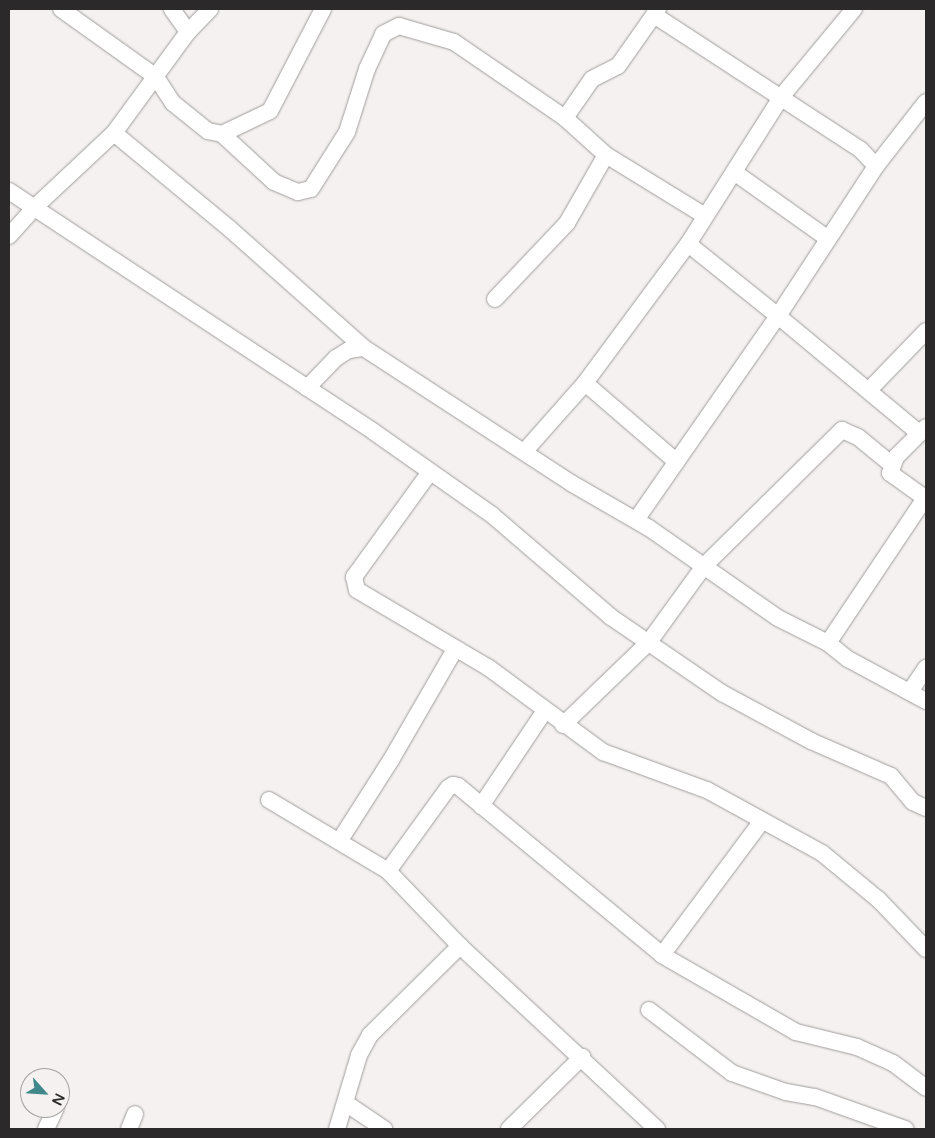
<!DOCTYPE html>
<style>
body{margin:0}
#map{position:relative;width:935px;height:1138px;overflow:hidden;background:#f5f1f1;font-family:"Varela Round",sans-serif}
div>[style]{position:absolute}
.roads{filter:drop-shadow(0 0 1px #a09c9c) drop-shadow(0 0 1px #a09c9c)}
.minor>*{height:16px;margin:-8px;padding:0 8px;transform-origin:8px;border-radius:8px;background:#fff}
span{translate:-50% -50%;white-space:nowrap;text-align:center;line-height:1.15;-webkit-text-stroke:4px #f5f1f1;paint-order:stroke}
.frame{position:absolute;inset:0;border:10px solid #2b2929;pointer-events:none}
.north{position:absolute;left:20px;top:1068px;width:50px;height:50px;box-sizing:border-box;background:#f5f1f1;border:1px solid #a4a1a1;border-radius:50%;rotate:116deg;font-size:14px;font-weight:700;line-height:20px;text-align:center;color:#2b2929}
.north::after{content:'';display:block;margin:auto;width:18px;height:22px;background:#40888a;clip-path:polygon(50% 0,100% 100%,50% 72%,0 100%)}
</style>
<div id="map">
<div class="roads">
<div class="minor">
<div style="left:61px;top:9px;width:117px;rotate:35.6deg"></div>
<div style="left:156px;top:77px;width:31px;rotate:57deg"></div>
<div style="left:173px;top:103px;width:45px;rotate:38.7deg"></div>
<div style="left:208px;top:131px;width:14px;rotate:12deg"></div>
<div style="left:222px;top:134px;width:53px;rotate:-25.6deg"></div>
<div style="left:270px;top:111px;width:115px;rotate:-62.5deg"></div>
<div style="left:654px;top:15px;width:247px;rotate:33.1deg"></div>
<div style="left:861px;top:150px;width:22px;rotate:47deg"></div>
<div style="left:188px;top:32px;width:32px;rotate:-46deg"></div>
<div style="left:565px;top:118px;width:47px;rotate:-55.3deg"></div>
<div style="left:592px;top:79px;width:29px;rotate:-27deg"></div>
<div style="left:618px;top:66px;width:70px;rotate:-54.9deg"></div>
<div style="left:114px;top:133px;width:125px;rotate:-53.8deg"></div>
<div style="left:188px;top:32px;width:28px;rotate:-125deg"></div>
<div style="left:222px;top:134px;width:71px;rotate:42.7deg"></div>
<div style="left:274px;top:182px;width:26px;rotate:23deg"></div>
<div style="left:298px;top:192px;width:13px;rotate:-13deg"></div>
<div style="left:311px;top:189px;width:67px;rotate:-57.7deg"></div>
<div style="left:347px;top:132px;width:66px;rotate:-72.4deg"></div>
<div style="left:367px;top:69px;width:38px;rotate:-65deg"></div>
<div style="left:383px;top:34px;width:18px;rotate:-27deg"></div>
<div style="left:399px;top:26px;width:57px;rotate:16.2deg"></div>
<div style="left:454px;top:42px;width:135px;rotate:34.4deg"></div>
<div style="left:565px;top:118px;width:55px;rotate:42.1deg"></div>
<div style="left:606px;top:155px;width:116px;rotate:31.6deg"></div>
<div style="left:734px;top:172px;width:114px;rotate:35.4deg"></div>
<div style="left:9px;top:191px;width:437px;rotate:33.4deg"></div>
<div style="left:374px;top:432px;width:144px;rotate:35.1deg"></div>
<div style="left:492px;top:515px;width:157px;rotate:40.6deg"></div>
<div style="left:611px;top:617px;width:135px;rotate:34.4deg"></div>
<div style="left:722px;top:693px;width:101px;rotate:28.3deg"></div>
<div style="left:811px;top:741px;width:87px;rotate:23.6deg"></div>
<div style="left:891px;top:776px;width:34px;rotate:50deg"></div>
<div style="left:913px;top:802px;width:14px;rotate:25deg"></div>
<div style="left:9px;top:236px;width:39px;rotate:-48deg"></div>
<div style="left:35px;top:207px;width:108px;rotate:-43.1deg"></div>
<div style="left:114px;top:133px;width:151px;rotate:39.6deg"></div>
<div style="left:230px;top:229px;width:179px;rotate:41.6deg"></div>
<div style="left:495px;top:299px;width:105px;rotate:-46.5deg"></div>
<div style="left:567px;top:223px;width:78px;rotate:-60.2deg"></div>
<div style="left:585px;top:383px;width:121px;rotate:40.7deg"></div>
<div style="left:307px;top:388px;width:42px;rotate:-46deg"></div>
<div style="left:336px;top:358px;width:15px;rotate:-32deg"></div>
<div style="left:349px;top:350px;width:15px;rotate:-8deg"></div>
<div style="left:364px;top:348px;width:247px;rotate:33.1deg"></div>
<div style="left:571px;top:483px;width:90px;rotate:30deg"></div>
<div style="left:649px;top:528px;width:157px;rotate:34.9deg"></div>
<div style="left:778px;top:618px;width:56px;rotate:26.6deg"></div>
<div style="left:828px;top:643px;width:26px;rotate:39deg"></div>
<div style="left:848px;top:659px;width:89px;rotate:28.3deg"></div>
<div style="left:870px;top:389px;width:81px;rotate:-46deg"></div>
<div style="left:919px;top:433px;width:183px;rotate:-140.3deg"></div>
<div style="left:778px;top:316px;width:179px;rotate:-56.8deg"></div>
<div style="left:876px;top:166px;width:81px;rotate:-52deg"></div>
<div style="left:524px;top:452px;width:92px;rotate:-48.5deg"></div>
<div style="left:585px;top:383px;width:173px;rotate:-53.5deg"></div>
<div style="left:688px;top:244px;width:175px;rotate:-57.6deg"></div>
<div style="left:782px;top:96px;width:113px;rotate:-50.4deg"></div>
<div style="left:430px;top:472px;width:130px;rotate:125.9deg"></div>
<div style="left:354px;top:577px;width:13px;rotate:77deg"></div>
<div style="left:357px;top:590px;width:153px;rotate:30.6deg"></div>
<div style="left:489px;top:668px;width:142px;rotate:36.4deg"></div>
<div style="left:603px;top:752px;width:111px;rotate:20.1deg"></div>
<div style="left:707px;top:790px;width:131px;rotate:28.7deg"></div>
<div style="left:822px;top:853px;width:74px;rotate:39.5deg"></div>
<div style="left:879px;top:900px;width:68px;rotate:46.2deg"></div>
<div style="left:636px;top:520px;width:249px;rotate:-55.2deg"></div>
<div style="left:778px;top:316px;width:115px;rotate:-141.3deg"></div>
<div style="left:828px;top:643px;width:174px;rotate:-56.2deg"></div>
<div style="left:925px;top:498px;width:43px;rotate:-144.5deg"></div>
<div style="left:890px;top:473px;width:17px;rotate:-69deg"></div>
<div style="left:896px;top:457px;width:42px;rotate:-45deg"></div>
<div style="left:911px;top:690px;width:27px;rotate:-56deg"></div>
<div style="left:563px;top:725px;width:120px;rotate:-44deg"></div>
<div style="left:649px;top:642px;width:94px;rotate:-54.1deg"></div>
<div style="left:704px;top:566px;width:194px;rotate:-44.6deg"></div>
<div style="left:842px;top:430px;width:17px;rotate:24deg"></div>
<div style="left:858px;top:437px;width:43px;rotate:39.3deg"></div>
<div style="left:269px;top:800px;width:139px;rotate:30.8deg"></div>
<div style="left:388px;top:871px;width:104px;rotate:46.2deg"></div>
<div style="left:460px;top:946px;width:269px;rotate:42.9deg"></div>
<div style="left:481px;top:806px;width:113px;rotate:-56.2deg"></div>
<div style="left:340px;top:840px;width:95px;rotate:-57.5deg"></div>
<div style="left:391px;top:760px;width:128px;rotate:-60deg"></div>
<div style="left:388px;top:871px;width:102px;rotate:-54.1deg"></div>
<div style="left:448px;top:788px;width:6px;rotate:-31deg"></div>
<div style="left:453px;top:785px;width:5px;rotate:11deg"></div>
<div style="left:458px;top:786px;width:265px;rotate:39.6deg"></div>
<div style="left:662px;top:955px;width:155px;rotate:29.9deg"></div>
<div style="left:796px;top:1032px;width:63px;rotate:13.8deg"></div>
<div style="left:857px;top:1047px;width:39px;rotate:24deg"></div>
<div style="left:893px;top:1063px;width:41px;rotate:37.1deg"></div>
<div style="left:662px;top:955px;width:167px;rotate:-53.3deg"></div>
<div style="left:649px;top:1010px;width:104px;rotate:37.2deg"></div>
<div style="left:732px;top:1073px;width:57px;rotate:19.4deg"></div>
<div style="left:786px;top:1092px;width:29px;rotate:10deg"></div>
<div style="left:815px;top:1097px;width:96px;rotate:19.6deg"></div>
<div style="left:347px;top:1104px;width:45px;rotate:34deg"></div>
<div style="left:46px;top:1129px;width:23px;rotate:-65deg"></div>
<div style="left:129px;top:1129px;width:16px;rotate:-68deg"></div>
<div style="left:337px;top:1129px;width:77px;rotate:-73.4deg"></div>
<div style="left:359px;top:1055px;width:23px;rotate:-61deg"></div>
<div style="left:370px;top:1035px;width:127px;rotate:-44.7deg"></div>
<div style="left:509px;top:1129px;width:103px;rotate:-44.6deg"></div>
</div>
</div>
<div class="frame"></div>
<div class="north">N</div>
</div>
